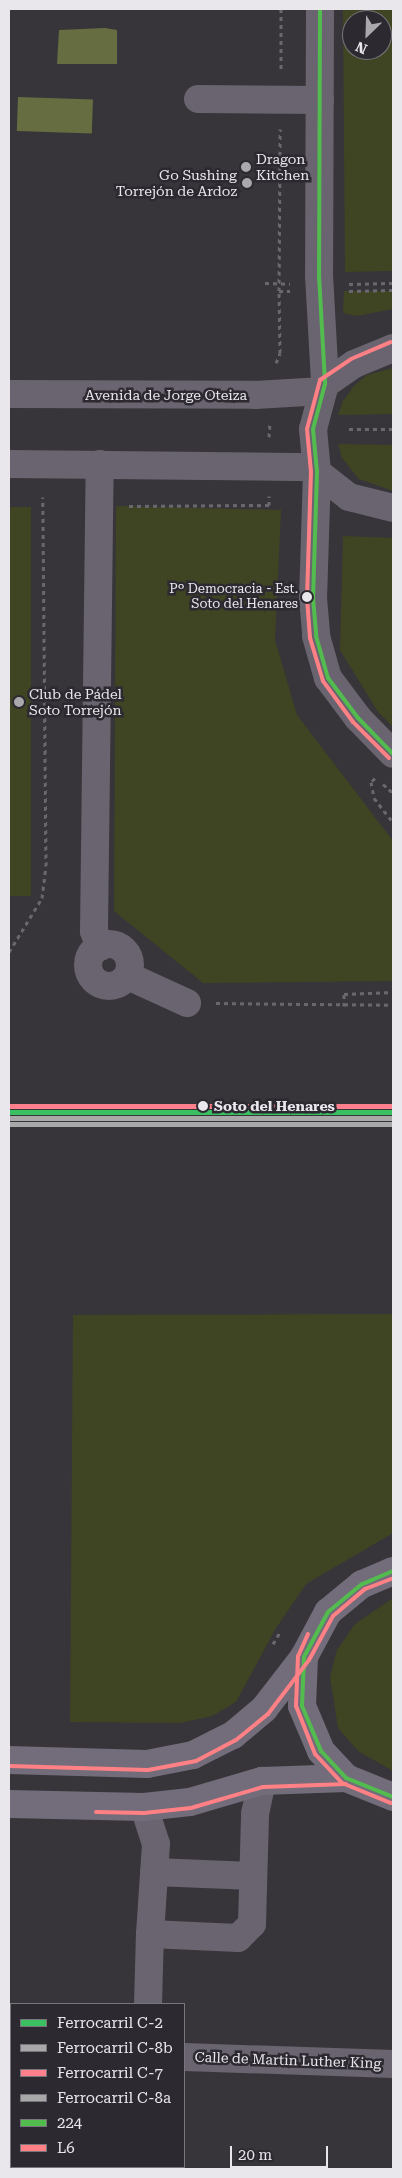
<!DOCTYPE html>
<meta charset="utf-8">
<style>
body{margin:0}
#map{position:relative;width:402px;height:2178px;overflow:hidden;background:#373539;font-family:"Roboto Serif",serif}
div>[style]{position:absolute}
.green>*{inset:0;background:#3f4523;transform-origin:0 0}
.water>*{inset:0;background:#666e41;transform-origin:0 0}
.path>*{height:3px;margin-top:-1.5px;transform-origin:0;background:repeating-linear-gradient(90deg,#6b676f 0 4px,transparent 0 8px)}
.minor>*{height:28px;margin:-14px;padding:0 14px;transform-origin:14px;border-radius:14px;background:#69646f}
.minor>.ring{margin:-14px;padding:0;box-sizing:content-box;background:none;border:28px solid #69646f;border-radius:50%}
.major>*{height:28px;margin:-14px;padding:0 14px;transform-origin:14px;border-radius:14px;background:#736c7a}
.bus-1>*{height:4px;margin:-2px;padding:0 2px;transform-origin:2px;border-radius:2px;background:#52bc4e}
.bus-2>*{height:4px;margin:-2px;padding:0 2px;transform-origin:2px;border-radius:2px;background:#ff8085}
.rail-1>*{height:5px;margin:-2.5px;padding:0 2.5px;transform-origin:2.5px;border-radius:2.5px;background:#3abf61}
.rail-2>*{height:5px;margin:-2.5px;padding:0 2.5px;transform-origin:2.5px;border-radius:2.5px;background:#a8a8a8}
.rail-3>*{height:5px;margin:-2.5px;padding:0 2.5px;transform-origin:2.5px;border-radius:2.5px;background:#ff808d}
.rail-4>*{height:5px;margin:-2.5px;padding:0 2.5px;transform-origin:2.5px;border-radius:2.5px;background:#a8a8a8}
.dots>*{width:14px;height:14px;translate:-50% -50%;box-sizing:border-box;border:2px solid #2d2931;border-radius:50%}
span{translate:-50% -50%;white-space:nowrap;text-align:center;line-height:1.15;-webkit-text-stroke:5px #2d2931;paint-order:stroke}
.bus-label{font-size:13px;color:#e9e6ec}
.right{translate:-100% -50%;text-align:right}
.poi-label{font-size:14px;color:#e9e6ec}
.left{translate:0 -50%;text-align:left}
.street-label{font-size:14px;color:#e9e6ec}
.stop-label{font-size:14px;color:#e9e6ec;font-weight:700}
.frame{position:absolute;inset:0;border:10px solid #e9e6ec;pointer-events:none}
.legend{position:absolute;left:10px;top:2003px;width:175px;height:165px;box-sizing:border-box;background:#2d2931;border:1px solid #78757c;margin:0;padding:6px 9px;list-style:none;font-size:15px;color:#e9e6ec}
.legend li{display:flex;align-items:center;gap:10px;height:25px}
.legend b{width:25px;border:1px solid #78757c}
.north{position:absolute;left:342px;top:10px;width:50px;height:50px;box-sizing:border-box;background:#2d2931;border:1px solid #78757c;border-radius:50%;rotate:204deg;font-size:14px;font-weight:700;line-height:20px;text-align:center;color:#e9e6ec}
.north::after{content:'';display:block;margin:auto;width:18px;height:22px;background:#aba8ad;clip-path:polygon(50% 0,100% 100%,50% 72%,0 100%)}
.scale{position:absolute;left:230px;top:2146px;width:98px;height:22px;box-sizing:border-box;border:2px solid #e9e6ec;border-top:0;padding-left:6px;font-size:15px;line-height:18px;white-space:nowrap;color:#e9e6ec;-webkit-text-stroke:4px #2d2931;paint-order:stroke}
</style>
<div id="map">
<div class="green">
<div style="clip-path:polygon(evenodd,343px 9px,393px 9px,393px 271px,345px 272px,343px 9px,352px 20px,382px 20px,382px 50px,352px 50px,352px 20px)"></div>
<div style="clip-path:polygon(344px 291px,393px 291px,393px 309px,357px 316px,343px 313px)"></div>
<div style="clip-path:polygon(393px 368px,393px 414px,338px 415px,343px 401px,354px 386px,367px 375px)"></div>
<div style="clip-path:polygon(338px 444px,393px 445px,393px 491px,359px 479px,342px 458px)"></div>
<div style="clip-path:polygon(116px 506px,281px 510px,275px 640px,297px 715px,393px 841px,393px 981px,203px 983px,114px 911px)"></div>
<div style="left:9px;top:507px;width:22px;height:389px"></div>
<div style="clip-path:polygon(343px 536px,393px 538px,393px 727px,378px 712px,340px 650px)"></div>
<div style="clip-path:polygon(393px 1314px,393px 1533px,306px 1584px,276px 1628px,236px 1702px,212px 1716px,180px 1723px,70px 1722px,73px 1315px)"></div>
<div style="clip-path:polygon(393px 1598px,393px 1771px,358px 1751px,338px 1728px,330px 1677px,337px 1650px,355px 1624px)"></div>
</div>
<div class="water">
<div style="clip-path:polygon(105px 28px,117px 30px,117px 64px,57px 64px,59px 30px)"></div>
<div style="left:18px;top:97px;width:75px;height:34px;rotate:2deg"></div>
</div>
<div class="path">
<div style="left:281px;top:9px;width:62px;rotate:90deg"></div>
<div style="left:265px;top:283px;width:25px;rotate:2deg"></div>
<div style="left:349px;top:284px;width:44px;rotate:-1.3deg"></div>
<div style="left:279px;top:291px;width:162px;rotate:-89.6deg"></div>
<div style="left:349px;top:291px;width:44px;rotate:-1.3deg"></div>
<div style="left:276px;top:363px;width:11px;rotate:-68deg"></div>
<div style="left:280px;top:353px;width:62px;rotate:-90.9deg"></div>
<div style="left:279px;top:291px;width:11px"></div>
<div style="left:349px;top:429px;width:44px"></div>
<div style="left:269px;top:437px;width:14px;rotate:-86deg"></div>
<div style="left:129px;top:506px;width:140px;rotate:-0.4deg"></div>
<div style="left:269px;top:505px;width:9px;rotate:-90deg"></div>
<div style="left:375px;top:778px;width:6px;rotate:135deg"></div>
<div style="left:371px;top:782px;width:16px;rotate:79deg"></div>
<div style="left:374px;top:798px;width:31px;rotate:52deg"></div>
<div style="left:383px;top:784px;width:13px;rotate:42deg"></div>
<div style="left:9px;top:952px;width:63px;rotate:-58.6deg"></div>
<div style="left:42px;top:898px;width:32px;rotate:-83deg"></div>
<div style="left:46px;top:866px;width:369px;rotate:-90.5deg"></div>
<div style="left:216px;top:1003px;width:177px;rotate:0.6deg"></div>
<div style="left:344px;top:1006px;width:12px;rotate:-90deg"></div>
<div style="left:344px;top:994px;width:49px;rotate:-2.3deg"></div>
<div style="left:273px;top:1644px;width:14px;rotate:-60deg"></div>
</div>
<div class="minor">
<div style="left:320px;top:9px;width:266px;rotate:90.2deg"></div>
<div style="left:319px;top:275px;width:109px;rotate:86.8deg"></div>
<div style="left:198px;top:99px;width:122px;rotate:0.5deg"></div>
<div style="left:393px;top:348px;width:42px;rotate:157.7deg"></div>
<div style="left:354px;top:364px;width:35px;rotate:145deg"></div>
<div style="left:325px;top:384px;width:47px;rotate:104.9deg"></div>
<div style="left:313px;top:429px;width:43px;rotate:84.7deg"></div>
<div style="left:317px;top:472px;width:126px;rotate:91.8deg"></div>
<div style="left:313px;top:598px;width:38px;rotate:85deg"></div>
<div style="left:316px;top:636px;width:44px;rotate:74.1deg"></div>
<div style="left:328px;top:678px;width:50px;rotate:53.1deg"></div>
<div style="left:358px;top:718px;width:50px;rotate:45.8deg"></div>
<div style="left:9px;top:394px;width:246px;rotate:0.2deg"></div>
<div style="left:255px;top:395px;width:68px;rotate:-3.4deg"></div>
<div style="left:9px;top:464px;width:307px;rotate:0.6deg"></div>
<div style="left:317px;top:472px;width:41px;rotate:38deg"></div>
<div style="left:349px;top:497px;width:45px;rotate:14deg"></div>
<div class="ring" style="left:88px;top:944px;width:14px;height:14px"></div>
<div style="left:100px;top:947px;width:17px;rotate:-111deg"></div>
<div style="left:94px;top:931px;width:467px;rotate:-89.3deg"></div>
<div style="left:128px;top:976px;width:65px;rotate:24.6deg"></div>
<div style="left:144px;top:1807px;width:39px;rotate:72deg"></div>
<div style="left:156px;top:1844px;width:90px;rotate:93.8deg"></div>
<div style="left:150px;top:1934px;width:88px;rotate:2.6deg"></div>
<div style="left:238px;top:1938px;width:20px;rotate:-45deg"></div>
<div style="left:252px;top:1924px;width:110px;rotate:-88.4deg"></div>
<div style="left:255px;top:1814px;width:34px;rotate:-78deg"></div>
<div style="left:154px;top:1872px;width:99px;rotate:2.3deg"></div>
<div style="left:148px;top:2004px;width:70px;rotate:-88.4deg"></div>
<div style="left:9px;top:2043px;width:2px"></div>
<div style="left:184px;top:2057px;width:209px;rotate:1.9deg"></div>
<div style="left:70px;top:2169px;width:2px;rotate:-90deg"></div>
</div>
<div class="major">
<div style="left:393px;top:1571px;width:34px;rotate:157deg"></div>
<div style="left:362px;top:1584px;width:44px;rotate:140.5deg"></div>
<div style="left:328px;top:1612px;width:51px;rotate:118.1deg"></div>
<div style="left:304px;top:1657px;width:49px;rotate:92.3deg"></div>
<div style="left:302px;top:1706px;width:49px;rotate:67.1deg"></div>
<div style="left:321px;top:1751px;width:37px;rotate:47deg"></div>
<div style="left:346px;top:1778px;width:51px;rotate:22deg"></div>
<div style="left:9px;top:1760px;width:138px;rotate:1.7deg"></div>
<div style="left:147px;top:1764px;width:47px;rotate:-11.1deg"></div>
<div style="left:193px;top:1755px;width:45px;rotate:-26.6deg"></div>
<div style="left:233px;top:1735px;width:40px;rotate:-40deg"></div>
<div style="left:264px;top:1709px;width:66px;rotate:-52.4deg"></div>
<div style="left:9px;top:1804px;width:135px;rotate:1.3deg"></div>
<div style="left:144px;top:1807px;width:46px;rotate:-6.2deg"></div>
<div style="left:190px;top:1802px;width:75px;rotate:-16.3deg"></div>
<div style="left:262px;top:1781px;width:84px;rotate:-2deg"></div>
</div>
<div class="bus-1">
<div style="left:320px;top:9px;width:266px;rotate:90.2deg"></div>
<div style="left:319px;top:275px;width:109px;rotate:86.8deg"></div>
<div style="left:325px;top:384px;width:47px;rotate:104.9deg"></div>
<div style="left:313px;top:429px;width:43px;rotate:84.7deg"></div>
<div style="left:317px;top:472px;width:126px;rotate:91.8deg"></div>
<div style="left:313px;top:598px;width:38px;rotate:85deg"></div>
<div style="left:316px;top:636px;width:44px;rotate:74.1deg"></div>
<div style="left:328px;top:678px;width:50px;rotate:53.1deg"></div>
<div style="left:358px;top:718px;width:50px;rotate:45.8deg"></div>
<div style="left:393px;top:1571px;width:34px;rotate:157deg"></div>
<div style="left:362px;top:1584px;width:44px;rotate:140.5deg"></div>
<div style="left:328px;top:1612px;width:51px;rotate:118.1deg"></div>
<div style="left:304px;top:1657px;width:49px;rotate:92.3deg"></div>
<div style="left:302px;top:1706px;width:49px;rotate:67.1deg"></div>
<div style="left:321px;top:1751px;width:37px;rotate:47deg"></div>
<div style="left:346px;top:1778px;width:51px;rotate:22deg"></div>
</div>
<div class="bus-2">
<div style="left:389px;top:758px;width:51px;rotate:-135deg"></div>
<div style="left:353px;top:722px;width:51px;rotate:-126.2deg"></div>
<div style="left:323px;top:681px;width:45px;rotate:-106.8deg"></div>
<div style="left:310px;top:638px;width:40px;rotate:-94.3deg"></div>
<div style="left:307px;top:598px;width:126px;rotate:-88.2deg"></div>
<div style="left:311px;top:472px;width:43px;rotate:-95.3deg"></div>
<div style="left:307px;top:429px;width:51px;rotate:-75.1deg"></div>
<div style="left:320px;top:380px;width:37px;rotate:-34deg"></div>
<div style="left:351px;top:359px;width:43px;rotate:-23deg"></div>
<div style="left:308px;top:1634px;width:24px;rotate:114deg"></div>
<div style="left:298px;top:1656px;width:50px;rotate:92.3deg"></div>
<div style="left:296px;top:1706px;width:52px;rotate:68.4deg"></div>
<div style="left:315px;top:1754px;width:40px;rotate:47deg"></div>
<div style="left:342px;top:1783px;width:53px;rotate:22.2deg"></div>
<div style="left:9px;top:1766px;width:139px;rotate:1.6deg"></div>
<div style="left:148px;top:1770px;width:49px;rotate:-10.6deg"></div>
<div style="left:196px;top:1761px;width:45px;rotate:-27.7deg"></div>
<div style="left:236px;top:1740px;width:41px;rotate:-39.1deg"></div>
<div style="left:268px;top:1714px;width:68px;rotate:-52.8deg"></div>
<div style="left:309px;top:1660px;width:50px;rotate:-61.4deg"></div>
<div style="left:333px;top:1616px;width:42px;rotate:-40.2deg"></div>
<div style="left:365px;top:1589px;width:30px;rotate:-21deg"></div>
<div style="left:96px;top:1812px;width:48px;rotate:1.2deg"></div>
<div style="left:144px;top:1813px;width:47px;rotate:-6.1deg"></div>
<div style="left:191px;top:1808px;width:75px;rotate:-16.3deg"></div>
<div style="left:263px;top:1787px;width:83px;rotate:-2.1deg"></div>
</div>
<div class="rail-1">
<div style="left:9px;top:1112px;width:384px"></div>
</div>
<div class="rail-2">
<div style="left:9px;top:1118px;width:384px"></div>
</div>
<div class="rail-3">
<div style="left:9px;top:1106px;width:384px"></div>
</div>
<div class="rail-4">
<div style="left:9px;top:1124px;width:384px"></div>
</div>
<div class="dots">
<div style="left:246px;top:167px;background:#aba8ad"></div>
<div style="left:247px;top:183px;background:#aba8ad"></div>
<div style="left:307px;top:597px;background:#e9e6ec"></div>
<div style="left:19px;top:702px;background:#aba8ad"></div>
<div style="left:203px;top:1106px;background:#e9e6ec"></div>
</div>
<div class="bus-label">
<span class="right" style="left:298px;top:597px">Pº Democracia - Est.<br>Soto del Henares</span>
</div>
<div class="poi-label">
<span class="left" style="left:256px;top:167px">Dragon<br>Kitchen</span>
<span class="right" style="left:237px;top:183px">Go Sushing<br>Torrejón de Ardoz</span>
<span class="left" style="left:29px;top:702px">Club de Pádel<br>Soto Torrejón</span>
</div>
<div class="street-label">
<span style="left:166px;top:395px">Avenida de Jorge Oteiza</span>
<span style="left:288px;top:2060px;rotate:2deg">Calle de Martin Luther King</span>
</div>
<div class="stop-label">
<span class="left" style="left:214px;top:1106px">Soto del Henares</span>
</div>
<div class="frame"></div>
<ul class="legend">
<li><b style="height:6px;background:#3abf61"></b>Ferrocarril C-2</li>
<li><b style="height:6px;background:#a8a8a8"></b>Ferrocarril C-8b</li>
<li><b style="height:6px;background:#ff808d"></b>Ferrocarril C-7</li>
<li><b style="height:6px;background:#a8a8a8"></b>Ferrocarril C-8a</li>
<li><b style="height:6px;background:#52bc4e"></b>224</li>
<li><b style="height:6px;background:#ff8085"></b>L6</li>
</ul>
<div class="north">N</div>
<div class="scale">20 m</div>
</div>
